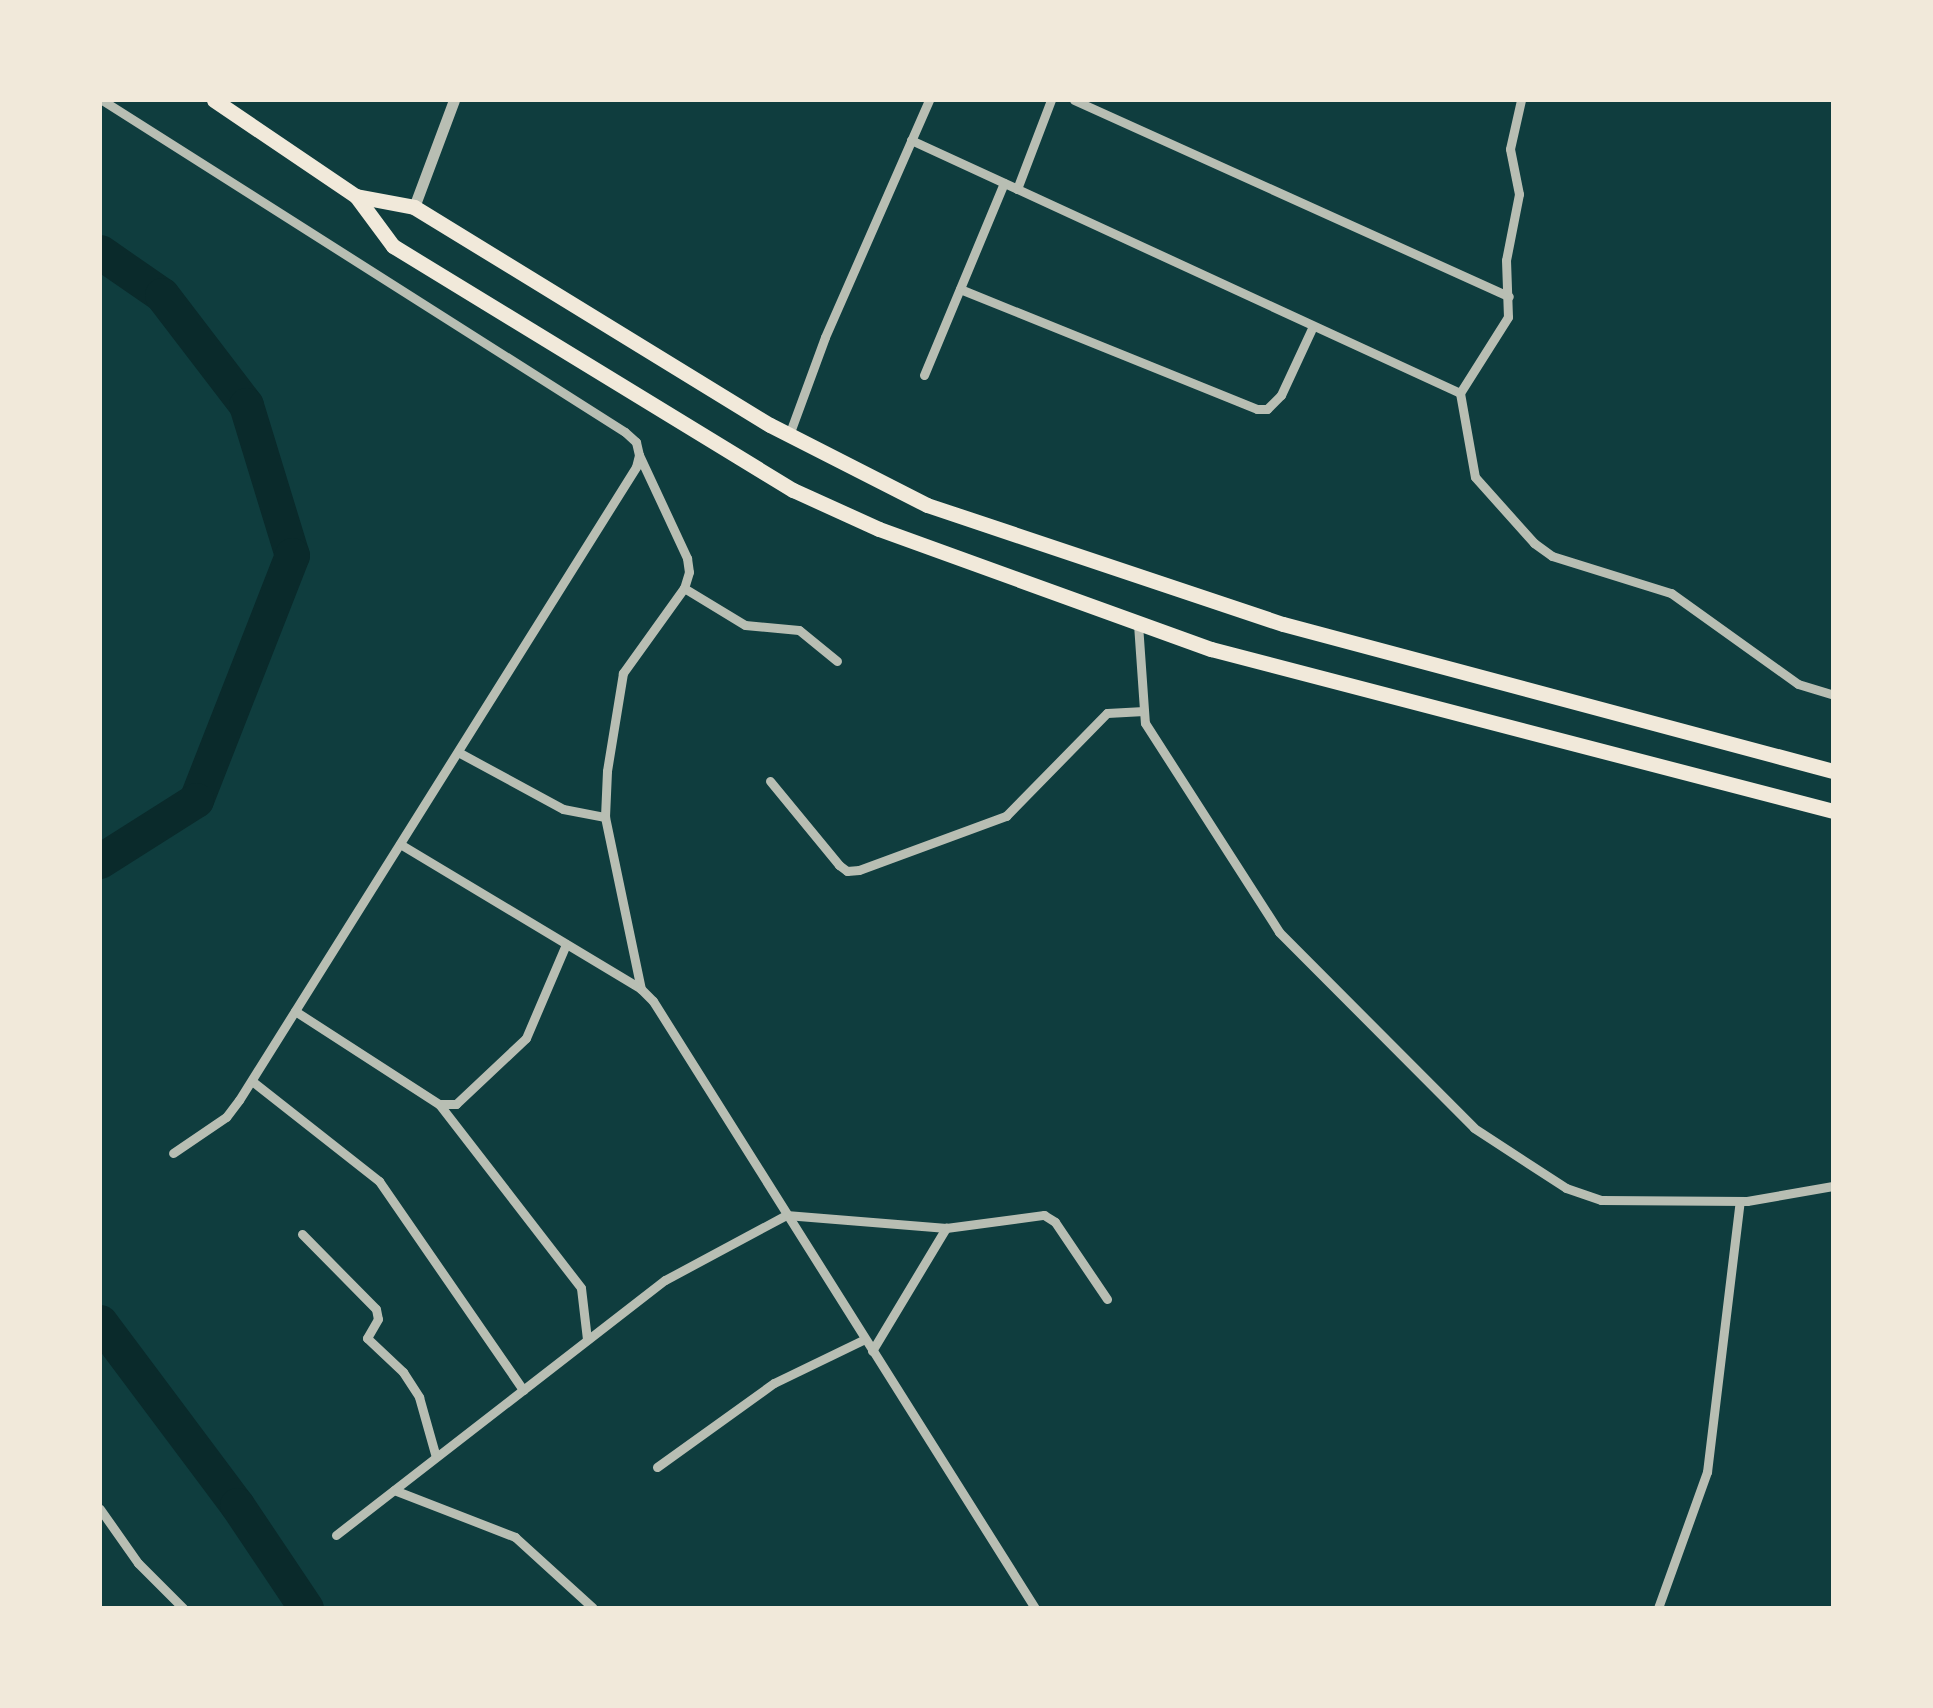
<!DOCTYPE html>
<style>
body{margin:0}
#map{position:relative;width:1933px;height:1708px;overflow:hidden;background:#0f3d3e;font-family:Inter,sans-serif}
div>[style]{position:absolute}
.river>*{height:35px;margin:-17.5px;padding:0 17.5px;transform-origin:17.5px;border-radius:17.5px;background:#0a2a2b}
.minor>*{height:9px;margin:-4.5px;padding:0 4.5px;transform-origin:4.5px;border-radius:4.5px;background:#b8beb3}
.tertiary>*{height:11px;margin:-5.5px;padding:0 5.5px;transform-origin:5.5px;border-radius:5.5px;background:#b8beb3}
.trunk>*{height:15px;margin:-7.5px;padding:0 7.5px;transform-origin:7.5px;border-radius:7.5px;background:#f1e9da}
span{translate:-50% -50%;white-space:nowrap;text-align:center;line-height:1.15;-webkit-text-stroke:8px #f1e9da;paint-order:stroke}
.frame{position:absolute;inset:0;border:102px solid #f1e9da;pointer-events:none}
</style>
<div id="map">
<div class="river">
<div style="left:100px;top:252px;width:75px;rotate:34.7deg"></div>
<div style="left:162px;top:295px;width:138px;rotate:52.6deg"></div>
<div style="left:246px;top:405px;width:157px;rotate:73deg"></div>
<div style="left:292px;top:555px;width:263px;rotate:111.4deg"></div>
<div style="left:196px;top:800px;width:114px;rotate:147.6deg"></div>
<div style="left:100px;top:1322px;width:229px;rotate:53.2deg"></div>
<div style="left:237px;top:1505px;width:124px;rotate:56.2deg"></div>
</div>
<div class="minor">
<div style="left:102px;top:100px;width:619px;rotate:32.41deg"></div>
<div style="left:625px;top:432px;width:15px;rotate:42deg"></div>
<div style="left:636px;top:442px;width:13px;rotate:77deg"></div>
<div style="left:639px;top:455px;width:12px;rotate:104deg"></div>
<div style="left:636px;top:467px;width:747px;rotate:122.09deg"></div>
<div style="left:239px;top:1100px;width:21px;rotate:127deg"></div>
<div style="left:226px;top:1117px;width:64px;rotate:145.8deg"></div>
<div style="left:1074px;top:100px;width:477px;rotate:24.3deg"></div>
<div style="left:1521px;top:100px;width:50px;rotate:102.7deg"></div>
<div style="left:1510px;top:149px;width:46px;rotate:78.7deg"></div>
<div style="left:1519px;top:194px;width:67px;rotate:101.1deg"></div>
<div style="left:1506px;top:260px;width:57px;rotate:88deg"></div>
<div style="left:1508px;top:317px;width:90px;rotate:122.3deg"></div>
<div style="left:1460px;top:393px;width:85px;rotate:79.9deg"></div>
<div style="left:1475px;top:477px;width:89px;rotate:48.2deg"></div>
<div style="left:1534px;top:543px;width:22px;rotate:36deg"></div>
<div style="left:1552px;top:556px;width:125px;rotate:17.3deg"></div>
<div style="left:1671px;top:593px;width:156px;rotate:35.6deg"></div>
<div style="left:1798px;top:684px;width:37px;rotate:17deg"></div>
<div style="left:911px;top:140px;width:604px;rotate:24.74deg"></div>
<div style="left:1017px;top:189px;width:95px;rotate:-69.1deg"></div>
<div style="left:960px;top:289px;width:320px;rotate:22deg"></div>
<div style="left:1257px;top:409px;width:10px"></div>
<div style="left:1267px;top:409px;width:20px;rotate:-45deg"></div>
<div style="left:1281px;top:395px;width:76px;rotate:-65.1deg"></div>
<div style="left:924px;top:375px;width:208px;rotate:-67.4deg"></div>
<div style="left:789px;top:435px;width:104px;rotate:-69.8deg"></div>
<div style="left:825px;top:337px;width:259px;rotate:-66.3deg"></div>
<div style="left:639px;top:455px;width:114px;rotate:65deg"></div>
<div style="left:687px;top:558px;width:14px;rotate:82deg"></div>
<div style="left:689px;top:572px;width:17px;rotate:107deg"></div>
<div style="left:684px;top:588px;width:105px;rotate:125.7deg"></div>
<div style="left:623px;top:673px;width:99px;rotate:99.3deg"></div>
<div style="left:607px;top:771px;width:46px;rotate:92.5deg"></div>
<div style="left:605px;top:817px;width:176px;rotate:78.2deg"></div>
<div style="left:684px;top:588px;width:71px;rotate:31.2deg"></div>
<div style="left:745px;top:625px;width:54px;rotate:5.3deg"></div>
<div style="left:799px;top:630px;width:49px;rotate:39.2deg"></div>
<div style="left:1138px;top:624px;width:99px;rotate:86deg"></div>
<div style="left:1145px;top:723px;width:248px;rotate:57.3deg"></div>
<div style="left:1279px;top:932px;width:276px;rotate:45.1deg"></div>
<div style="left:1474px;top:1128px;width:110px;rotate:33.1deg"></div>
<div style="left:1566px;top:1188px;width:37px;rotate:19deg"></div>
<div style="left:1601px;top:1200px;width:146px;rotate:0.4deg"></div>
<div style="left:1747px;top:1201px;width:87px;rotate:-9.9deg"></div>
<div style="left:458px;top:752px;width:119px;rotate:28.5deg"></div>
<div style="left:563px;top:809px;width:43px;rotate:10.8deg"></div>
<div style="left:770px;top:781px;width:109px;rotate:50.6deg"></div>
<div style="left:839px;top:865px;width:10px;rotate:37deg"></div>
<div style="left:847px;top:871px;width:12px;rotate:-5deg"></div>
<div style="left:859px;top:870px;width:157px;rotate:-20.2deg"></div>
<div style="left:1006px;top:816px;width:144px;rotate:-45.6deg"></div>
<div style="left:1107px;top:713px;width:37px;rotate:-3deg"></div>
<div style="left:400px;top:844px;width:280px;rotate:31deg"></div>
<div style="left:640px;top:988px;width:18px;rotate:45deg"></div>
<div style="left:653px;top:1001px;width:717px;rotate:57.82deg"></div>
<div style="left:295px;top:1011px;width:171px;rotate:32.9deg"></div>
<div style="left:439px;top:1104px;width:17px"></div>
<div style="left:456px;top:1104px;width:96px;rotate:-43.3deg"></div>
<div style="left:526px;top:1038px;width:102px;rotate:-66.9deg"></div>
<div style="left:252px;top:1081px;width:162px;rotate:38.2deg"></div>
<div style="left:379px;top:1181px;width:254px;rotate:55.4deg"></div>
<div style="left:439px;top:1104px;width:232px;rotate:52.3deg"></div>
<div style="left:581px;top:1288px;width:51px;rotate:83.3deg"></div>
<div style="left:302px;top:1234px;width:105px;rotate:45.4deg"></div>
<div style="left:376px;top:1309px;width:10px;rotate:79deg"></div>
<div style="left:378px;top:1319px;width:22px;rotate:120deg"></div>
<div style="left:367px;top:1338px;width:50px;rotate:43.4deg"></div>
<div style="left:403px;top:1372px;width:30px;rotate:57deg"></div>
<div style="left:419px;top:1397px;width:62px;rotate:74.2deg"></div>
<div style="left:872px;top:1351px;width:144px;rotate:-59deg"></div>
<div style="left:657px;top:1467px;width:144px;rotate:-35.7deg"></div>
<div style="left:774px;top:1383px;width:101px;rotate:-25.8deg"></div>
<div style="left:394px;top:1490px;width:130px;rotate:21.2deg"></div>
<div style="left:515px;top:1537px;width:105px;rotate:42.3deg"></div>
<div style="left:100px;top:1509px;width:66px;rotate:54.9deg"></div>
<div style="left:138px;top:1563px;width:64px;rotate:45deg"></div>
<div style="left:336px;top:1535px;width:416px;rotate:-37.8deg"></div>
<div style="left:665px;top:1280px;width:137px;rotate:-28.2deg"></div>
<div style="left:786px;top:1215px;width:161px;rotate:4.6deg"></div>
<div style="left:946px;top:1228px;width:99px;rotate:-7.6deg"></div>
<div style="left:1044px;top:1215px;width:13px;rotate:32deg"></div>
<div style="left:1055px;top:1222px;width:93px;rotate:56deg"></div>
<div style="left:1658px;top:1608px;width:145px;rotate:-70.2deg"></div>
<div style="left:1707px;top:1472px;width:273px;rotate:-83.1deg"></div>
</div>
<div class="tertiary">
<div style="left:414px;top:207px;width:114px;rotate:-69.5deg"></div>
</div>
<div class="trunk">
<div style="left:214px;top:100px;width:171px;rotate:34.1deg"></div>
<div style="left:356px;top:196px;width:62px;rotate:53.5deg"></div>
<div style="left:393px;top:246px;width:469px;rotate:31.4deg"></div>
<div style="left:793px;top:490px;width:94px;rotate:24.4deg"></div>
<div style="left:879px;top:529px;width:353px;rotate:19.9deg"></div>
<div style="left:1211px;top:649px;width:643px;rotate:14.6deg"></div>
<div style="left:356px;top:196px;width:59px;rotate:10.7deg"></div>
<div style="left:414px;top:207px;width:417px;rotate:31.5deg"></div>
<div style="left:770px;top:425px;width:176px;rotate:27deg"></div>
<div style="left:927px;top:505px;width:375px;rotate:18.5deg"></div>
<div style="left:1283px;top:624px;width:569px;rotate:14.96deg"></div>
</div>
<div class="frame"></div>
</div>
